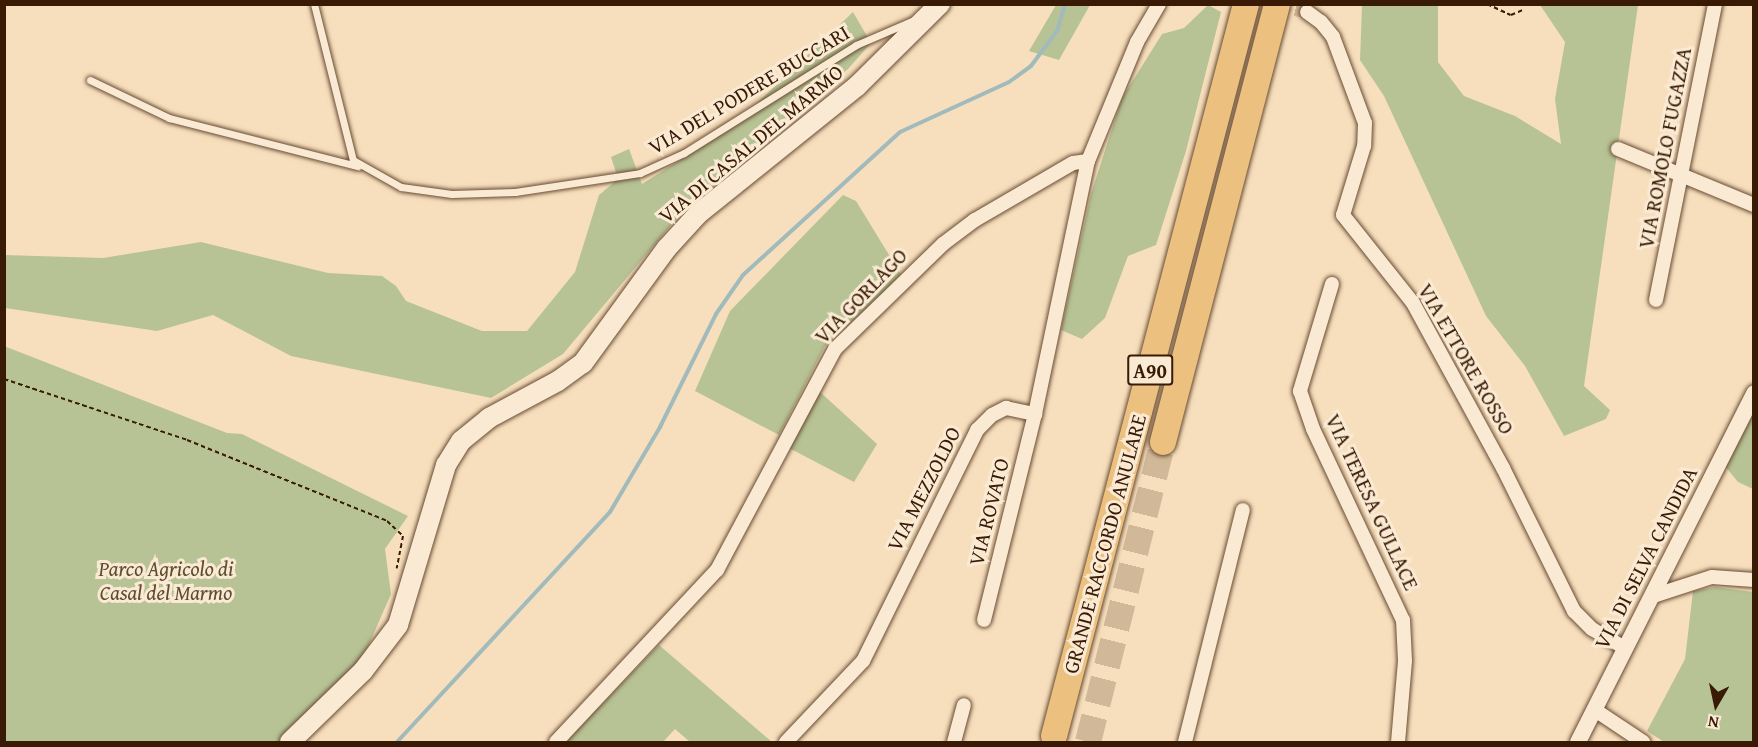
<!DOCTYPE html>
<style>
body{margin:0}
#map{position:relative;width:1758px;height:747px;overflow:hidden;background:#f7dfbd;font-family:"Gentium Book Plus",serif}
div>[style]{position:absolute}
.green>*{inset:0;background:#b7c395}
.stream>*{height:4px;margin:-2px;padding:0 2px;transform-origin:2px;border-radius:2px;background:#a1babb}
.minor-tunnel>*{height:14px;margin-top:-7px;transform-origin:0;background:repeating-linear-gradient(90deg,#d1b898 0 14px,transparent 0 21px)}
.motorway-tunnel>*{height:26px;margin-top:-13px;transform-origin:0;background:repeating-linear-gradient(90deg,#d1b898 0 26px,transparent 0 39px)}
.path>*{height:2px;margin-top:-1px;transform-origin:0;background:repeating-linear-gradient(90deg,#381a05 0 4.5px,transparent 0 7.5px)}
.roads{filter:drop-shadow(0 0 2px #684b33) drop-shadow(0 0 2px #684b33)}
.service>*{height:7px;margin:-3.5px;padding:0 3.5px;transform-origin:3.5px;border-radius:3.5px;background:#faead4}
.minor>*{height:14px;margin:-7px;padding:0 7px;transform-origin:7px;border-radius:7px;background:#faead4}
.tertiary>*{height:16px;margin:-8px;padding:0 8px;transform-origin:8px;border-radius:8px;background:#faead4}
.secondary>*{height:20px;margin:-10px;padding:0 10px;transform-origin:10px;border-radius:10px;background:#faead4}
.motorway>*{height:26px;margin:-13px;padding:0 13px;transform-origin:13px;border-radius:13px;background:#ecc07e}
span{translate:-50% -50%;white-space:nowrap;text-align:center;line-height:1.15;-webkit-text-stroke:6px #faead4;paint-order:stroke}
.shield-label span{padding:2px 4px;background:#faead4;border:2px solid;border-radius:4px;-webkit-text-stroke-width:0}
.shield-label{font-size:20px;color:#381a05;font-weight:700}
.street-label{font-size:21px;color:#381a05}
.park-label{font-size:21px;color:#5e4d30;font-style:italic}
.frame{position:absolute;inset:0;border:6px solid #381a05;pointer-events:none}
.north{position:absolute;left:1686px;top:675px;width:60px;height:60px;-webkit-text-stroke:4px #faead4;paint-order:stroke;rotate:189deg;font-size:16px;font-weight:700;line-height:24px;text-align:center;color:#381a05}
.north::after{content:'';display:block;margin:auto;width:21px;height:27px;background:#381a05;clip-path:polygon(50% 0,100% 100%,50% 72%,0 100%)}
</style>
<div id="map">
<div class="green">
<div style="clip-path:polygon(1056px 5px,1090px 5px,1059px 60px,1029px 51px)"></div>
<div style="clip-path:polygon(1208px 5px,1221px 12px,1186px 151px,1156px 245px,1128px 256px,1105px 318px,1082px 339px,1061px 330px,1091px 194px,1122px 98px,1162px 34px,1184px 28px)"></div>
<div style="clip-path:polygon(1362px 5px,1438px 5px,1438px 62px,1464px 96px,1515px 116px,1561px 144px,1555px 99px,1565px 42px,1540px 5px,1638px 5px,1584px 386px,1610px 410px,1606px 419px,1564px 436px,1525px 366px,1486px 316px,1384px 96px,1360px 60px)"></div>
<div style="clip-path:polygon(853px 12px,871px 43px,848px 69px,691px 201px,563px 354px,491px 398px,291px 356px,213px 315px,157px 331px,5px 308px,4px 255px,103px 258px,201px 242px,328px 273px,382px 276px,396px 286px,406px 301px,482px 331px,527px 331px,575px 272px,599px 195px,618px 179px,611px 157px,629px 149px,642px 184px,731px 128px)"></div>
<div style="clip-path:polygon(843px 195px,856px 201px,902px 276px,825px 346px,779px 435px,695px 391px,730px 311px)"></div>
<div style="clip-path:polygon(4px 346px,227px 433px,242px 434px,408px 516px,385px 549px,391px 594px,363px 658px,284px 742px,5px 742px)"></div>
<div style="clip-path:polygon(819px 391px,877px 444px,854px 482px,789px 448px)"></div>
<div style="clip-path:polygon(1753px 411px,1753px 489px,1738px 482px,1725px 466px)"></div>
<div style="clip-path:polygon(1715px 587px,1753px 592px,1753px 742px,1664px 742px,1647px 731px,1685px 659px,1693px 591px)"></div>
<div style="clip-path:polygon(659px 645px,772px 742px,690px 742px,675px 729px,663px 742px,565px 742px)"></div>
</div>
<div class="stream">
<div style="left:397px;top:742px;width:313px;rotate:-47.2deg"></div>
<div style="left:610px;top:512px;width:99px;rotate:-59.5deg"></div>
<div style="left:660px;top:427px;width:126px;rotate:-63.6deg"></div>
<div style="left:716px;top:314px;width:47px;rotate:-55.3deg"></div>
<div style="left:743px;top:275px;width:212px;rotate:-42.3deg"></div>
<div style="left:900px;top:132px;width:120px;rotate:-24.6deg"></div>
<div style="left:1009px;top:82px;width:27px;rotate:-36deg"></div>
<div style="left:1031px;top:66px;width:44px;rotate:-53.4deg"></div>
<div style="left:1057px;top:31px;width:28px;rotate:-73deg"></div>
</div>
<div class="minor-tunnel">
<div style="left:1275px;top:4px;width:33px;rotate:14deg"></div>
</div>
<div class="motorway-tunnel">
<div style="left:1088px;top:742px;width:309px;rotate:-76deg"></div>
</div>
<div class="path">
<div style="left:1487px;top:4px;width:26px;rotate:25deg"></div>
<div style="left:1511px;top:15px;width:15px;rotate:-23deg"></div>
<div style="left:4px;top:379px;width:193px;rotate:18.4deg"></div>
<div style="left:187px;top:440px;width:216px;rotate:22deg"></div>
<div style="left:387px;top:521px;width:22px;rotate:43deg"></div>
<div style="left:403px;top:536px;width:33px;rotate:101deg"></div>
</div>
<div class="roads">
<div class="service">
<div style="left:314px;top:4px;width:161px;rotate:76deg"></div>
<div style="left:353px;top:160px;width:55px;rotate:29.4deg"></div>
<div style="left:401px;top:187px;width:51px;rotate:7.8deg"></div>
<div style="left:452px;top:194px;width:63px;rotate:-1.8deg"></div>
<div style="left:515px;top:192px;width:126px;rotate:-8.6deg"></div>
<div style="left:640px;top:173px;width:48px;rotate:-24.4deg"></div>
<div style="left:684px;top:153px;width:203px;rotate:-32.1deg"></div>
<div style="left:856px;top:45px;width:63px;rotate:-23.3deg"></div>
<div style="left:90px;top:80px;width:88px;rotate:25.7deg"></div>
<div style="left:169px;top:118px;width:195px;rotate:14.3deg"></div>
</div>
<div class="minor">
<div style="left:1307px;top:12px;width:17px;rotate:36deg"></div>
<div style="left:1321px;top:22px;width:19px;rotate:51deg"></div>
<div style="left:1333px;top:37px;width:92px;rotate:69.6deg"></div>
<div style="left:1365px;top:123px;width:23px;rotate:92deg"></div>
<div style="left:1364px;top:146px;width:72px;rotate:106.9deg"></div>
<div style="left:1343px;top:215px;width:112px;rotate:51.5deg"></div>
<div style="left:1413px;top:303px;width:188px;rotate:61.4deg"></div>
<div style="left:1503px;top:468px;width:160px;rotate:63.6deg"></div>
<div style="left:1574px;top:611px;width:25px;rotate:45deg"></div>
<div style="left:1592px;top:629px;width:39px;rotate:30deg"></div>
<div style="left:1618px;top:149px;width:147px;rotate:22.4deg"></div>
<div style="left:1332px;top:284px;width:112px;rotate:106.7deg"></div>
<div style="left:1300px;top:391px;width:40px;rotate:71.1deg"></div>
<div style="left:1313px;top:429px;width:211px;rotate:64.8deg"></div>
<div style="left:1403px;top:620px;width:41px;rotate:87.2deg"></div>
<div style="left:1405px;top:661px;width:81px;rotate:94.9deg"></div>
<div style="left:1656px;top:300px;width:302px;rotate:-78.7deg"></div>
<div style="left:1653px;top:596px;width:62px;rotate:-17.9deg"></div>
<div style="left:1712px;top:577px;width:42px;rotate:4.1deg"></div>
<div style="left:984px;top:620px;width:212px;rotate:-76.1deg"></div>
<div style="left:1595px;top:710px;width:58px;rotate:33.7deg"></div>
<div style="left:556px;top:742px;width:236px;rotate:-46.9deg"></div>
<div style="left:717px;top:570px;width:251px;rotate:-61.9deg"></div>
<div style="left:835px;top:349px;width:151px;rotate:-44.2deg"></div>
<div style="left:943px;top:244px;width:40px;rotate:-37deg"></div>
<div style="left:975px;top:220px;width:113px;rotate:-30.2deg"></div>
<div style="left:1073px;top:163px;width:15px;rotate:-8deg"></div>
<div style="left:1088px;top:161px;width:129px;rotate:-67.6deg"></div>
<div style="left:1137px;top:42px;width:44px;rotate:-59.9deg"></div>
<div style="left:786px;top:742px;width:112px;rotate:-46.5deg"></div>
<div style="left:863px;top:661px;width:258px;rotate:-63.7deg"></div>
<div style="left:977px;top:430px;width:21px;rotate:-45deg"></div>
<div style="left:992px;top:415px;width:16px;rotate:-27deg"></div>
<div style="left:1006px;top:408px;width:30px;rotate:12deg"></div>
<div style="left:1035px;top:414px;width:258px;rotate:-78.2deg"></div>
<div style="left:954px;top:742px;width:38px;rotate:-75deg"></div>
<div style="left:1185px;top:742px;width:239px;rotate:-76deg"></div>
</div>
<div class="tertiary">
<div style="left:1578px;top:742px;width:391px;rotate:-63.2deg"></div>
</div>
<div class="secondary">
<div style="left:290px;top:742px;width:102px;rotate:-44.2deg"></div>
<div style="left:363px;top:671px;width:58px;rotate:-52.7deg"></div>
<div style="left:398px;top:625px;width:167px;rotate:-73.3deg"></div>
<div style="left:446px;top:465px;width:28px;rotate:-58deg"></div>
<div style="left:461px;top:441px;width:36px;rotate:-39deg"></div>
<div style="left:489px;top:418px;width:78px;rotate:-28.2deg"></div>
<div style="left:558px;top:381px;width:31px;rotate:-36deg"></div>
<div style="left:583px;top:363px;width:142px;rotate:-53.9deg"></div>
<div style="left:667px;top:248px;width:46px;rotate:-47.6deg"></div>
<div style="left:698px;top:214px;width:204px;rotate:-38.8deg"></div>
<div style="left:857px;top:86px;width:117px;rotate:-44.7deg"></div>
</div>
<div class="motorway">
<div style="left:1163px;top:442px;width:453px;rotate:-75.4deg"></div>
<div style="left:1054px;top:736px;width:757px;rotate:-75.3deg"></div>
</div>
</div>
<div class="shield-label">
<span style="left:1150px;top:370px">A90</span>
</div>
<div class="street-label">
<span style="left:749px;top:90px;rotate:-31deg">VIA DEL PODERE BUCCARI</span>
<span style="left:751px;top:144px;rotate:-40deg">VIA DI CASAL DEL MARMO</span>
<span style="left:1665px;top:148px;rotate:-79deg">VIA ROMOLO FUGAZZA</span>
<span style="left:861px;top:296px;rotate:-46deg">VIA GORLAGO</span>
<span style="left:1466px;top:359px;rotate:60deg">VIA ETTORE ROSSO</span>
<span style="left:924px;top:489px;rotate:-63deg">VIA MEZZOLDO</span>
<span style="left:1372px;top:502px;rotate:65deg">VIA TERESA GULLACE</span>
<span style="left:989px;top:512px;rotate:-76deg">VIA ROVATO</span>
<span style="left:1105px;top:544px;rotate:-75deg">GRANDE RACCORDO ANULARE</span>
<span style="left:1646px;top:558px;rotate:-63deg">VIA DI SELVA CANDIDA</span>
</div>
<div class="park-label">
<span style="left:166px;top:581px">Parco Agricolo di<br>Casal del Marmo</span>
</div>
<div class="frame"></div>
<div class="north">N</div>
</div>
